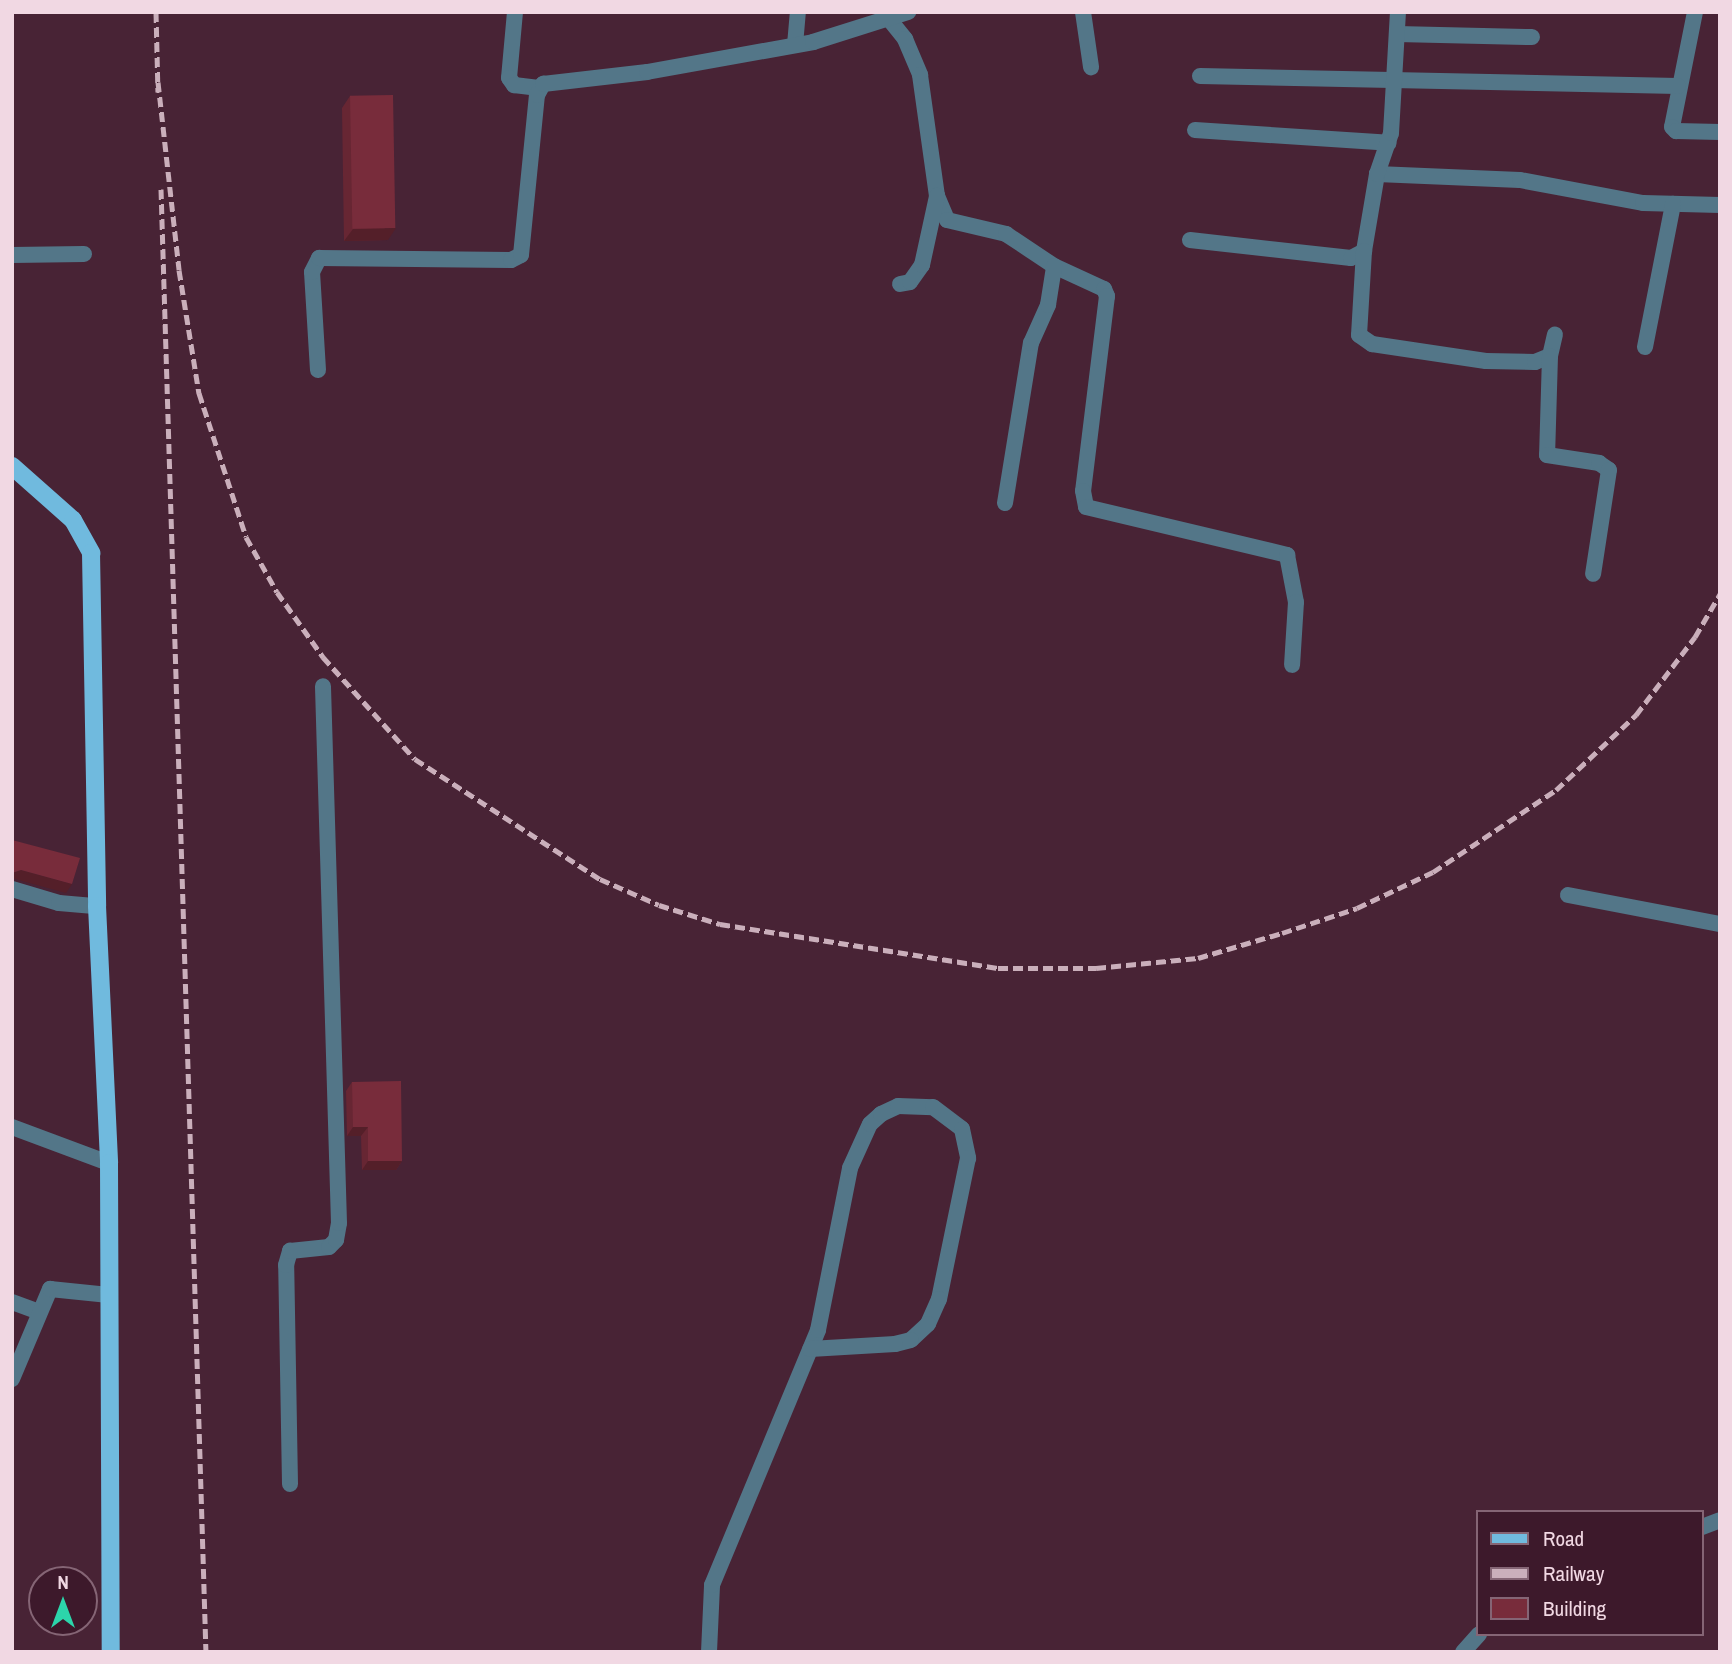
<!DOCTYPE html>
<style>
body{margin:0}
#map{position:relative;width:1732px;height:1664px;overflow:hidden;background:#482335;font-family:"Archivo Narrow",sans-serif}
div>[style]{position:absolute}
.minor>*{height:16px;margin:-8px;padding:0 8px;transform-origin:8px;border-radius:8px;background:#537688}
.major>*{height:18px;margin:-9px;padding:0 9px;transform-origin:9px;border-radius:9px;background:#70bade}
.rail>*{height:5px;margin-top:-2.5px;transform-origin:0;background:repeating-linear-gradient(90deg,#caafbb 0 10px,transparent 0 15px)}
.wall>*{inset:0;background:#672633}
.shaded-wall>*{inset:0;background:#541f29}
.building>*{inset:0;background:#782c3b;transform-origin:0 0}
span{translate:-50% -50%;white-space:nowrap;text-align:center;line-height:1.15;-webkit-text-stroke:5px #3d192b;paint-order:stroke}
.frame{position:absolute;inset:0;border:14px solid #f1d8e3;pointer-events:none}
.legend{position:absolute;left:1476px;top:1510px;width:228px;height:126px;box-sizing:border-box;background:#3d192b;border:2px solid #856575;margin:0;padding:9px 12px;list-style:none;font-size:21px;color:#f1d8e3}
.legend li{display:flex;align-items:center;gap:14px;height:35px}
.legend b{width:35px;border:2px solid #856575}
.north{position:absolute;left:28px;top:1566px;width:70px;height:70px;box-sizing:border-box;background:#3d192b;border:2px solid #856575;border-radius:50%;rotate:0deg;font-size:19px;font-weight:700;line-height:28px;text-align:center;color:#f1d8e3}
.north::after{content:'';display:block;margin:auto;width:24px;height:32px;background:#2cd5ab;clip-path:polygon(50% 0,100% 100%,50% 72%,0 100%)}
</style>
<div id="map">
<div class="minor">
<div style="left:515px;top:12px;width:66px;rotate:95.2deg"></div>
<div style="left:509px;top:78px;width:9px;rotate:54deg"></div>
<div style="left:514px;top:85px;width:25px;rotate:7deg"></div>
<div style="left:1083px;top:12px;width:56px;rotate:81.7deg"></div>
<div style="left:1695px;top:12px;width:117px;rotate:101.3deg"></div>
<div style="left:1672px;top:127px;width:6px;rotate:45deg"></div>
<div style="left:1676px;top:131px;width:44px;rotate:1.3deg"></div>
<div style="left:889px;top:19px;width:26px;rotate:51deg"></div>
<div style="left:905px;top:39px;width:39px;rotate:67deg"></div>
<div style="left:920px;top:75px;width:122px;rotate:82deg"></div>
<div style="left:937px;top:196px;width:26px;rotate:67deg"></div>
<div style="left:947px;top:220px;width:61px;rotate:13.3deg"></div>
<div style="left:1006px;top:234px;width:58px;rotate:33.7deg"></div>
<div style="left:1054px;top:266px;width:55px;rotate:24.7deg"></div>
<div style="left:1104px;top:289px;width:8px;rotate:67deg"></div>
<div style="left:1107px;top:296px;width:196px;rotate:97deg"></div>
<div style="left:1083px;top:491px;width:16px;rotate:79deg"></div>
<div style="left:1086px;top:507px;width:207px;rotate:13.4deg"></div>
<div style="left:1287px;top:555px;width:48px;rotate:79.2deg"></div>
<div style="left:1296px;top:602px;width:63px;rotate:93.6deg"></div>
<div style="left:1397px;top:34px;width:135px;rotate:1.3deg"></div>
<div style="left:795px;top:45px;width:33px;rotate:-85deg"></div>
<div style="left:1200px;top:76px;width:478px;rotate:1.2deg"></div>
<div style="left:1195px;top:130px;width:194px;rotate:3.8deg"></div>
<div style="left:1377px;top:174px;width:143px;rotate:2.4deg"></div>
<div style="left:1520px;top:180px;width:125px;rotate:10.6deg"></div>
<div style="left:1643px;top:203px;width:77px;rotate:1.5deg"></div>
<div style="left:1190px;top:240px;width:162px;rotate:6.4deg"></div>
<div style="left:1351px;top:258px;width:15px;rotate:-28deg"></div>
<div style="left:1364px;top:251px;width:78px;rotate:-80.4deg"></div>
<div style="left:1377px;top:174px;width:43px;rotate:-71.1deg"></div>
<div style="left:1391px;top:133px;width:121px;rotate:-86.7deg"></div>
<div style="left:1364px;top:251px;width:84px;rotate:93.4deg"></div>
<div style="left:1359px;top:335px;width:16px;rotate:35deg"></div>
<div style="left:1372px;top:344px;width:115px;rotate:8.5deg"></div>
<div style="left:1486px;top:361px;width:49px;rotate:1.2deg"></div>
<div style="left:1535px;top:362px;width:16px;rotate:-22deg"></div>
<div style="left:1550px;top:356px;width:22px;rotate:-77deg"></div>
<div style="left:12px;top:255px;width:72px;rotate:-0.8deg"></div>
<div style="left:900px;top:284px;width:10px;rotate:-11deg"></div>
<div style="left:910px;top:282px;width:21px;rotate:-55deg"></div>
<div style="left:922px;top:265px;width:71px;rotate:-77.7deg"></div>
<div style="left:1645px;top:347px;width:146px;rotate:-78.9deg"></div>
<div style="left:1550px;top:356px;width:99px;rotate:91.7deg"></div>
<div style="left:1547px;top:455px;width:53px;rotate:8.7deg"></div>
<div style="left:1599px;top:463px;width:12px;rotate:35deg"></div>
<div style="left:1609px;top:470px;width:105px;rotate:98.7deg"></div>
<div style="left:318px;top:370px;width:98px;rotate:-93.5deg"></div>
<div style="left:312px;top:272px;width:16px;rotate:-63deg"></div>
<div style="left:319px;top:258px;width:192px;rotate:0.6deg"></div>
<div style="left:511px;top:260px;width:11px;rotate:-27deg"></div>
<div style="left:521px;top:255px;width:161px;rotate:-84.3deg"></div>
<div style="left:537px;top:95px;width:13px;rotate:-61deg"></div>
<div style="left:543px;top:84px;width:105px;rotate:-6.6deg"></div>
<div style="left:647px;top:72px;width:169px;rotate:-10.2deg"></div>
<div style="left:813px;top:42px;width:100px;rotate:-17.5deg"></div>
<div style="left:1005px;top:503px;width:162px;rotate:-80.8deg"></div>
<div style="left:1031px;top:343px;width:42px;rotate:-65.9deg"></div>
<div style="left:1048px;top:305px;width:39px;rotate:-81deg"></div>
<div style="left:12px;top:889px;width:49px;rotate:16.6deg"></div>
<div style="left:59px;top:903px;width:38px;rotate:5deg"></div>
<div style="left:1568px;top:895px;width:155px;rotate:10.8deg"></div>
<div style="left:12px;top:1127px;width:103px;rotate:20.4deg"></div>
<div style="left:12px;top:1302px;width:29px;rotate:20deg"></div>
<div style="left:12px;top:1379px;width:98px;rotate:-67.1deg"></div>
<div style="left:50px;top:1289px;width:59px;rotate:5.8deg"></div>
<div style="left:290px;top:1484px;width:219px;rotate:-91deg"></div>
<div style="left:286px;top:1265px;width:15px;rotate:-74deg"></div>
<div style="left:290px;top:1251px;width:39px;rotate:-6deg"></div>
<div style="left:329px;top:1247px;width:10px;rotate:-45deg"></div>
<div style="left:336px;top:1240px;width:17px;rotate:-80deg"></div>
<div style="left:339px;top:1223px;width:537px;rotate:-91.71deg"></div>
<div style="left:1702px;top:1527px;width:19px;rotate:-21deg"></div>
<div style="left:709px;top:1652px;width:67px;rotate:-87.4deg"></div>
<div style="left:712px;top:1585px;width:276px;rotate:-67.4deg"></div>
<div style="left:818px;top:1330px;width:165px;rotate:-78.8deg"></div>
<div style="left:850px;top:1168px;width:48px;rotate:-65.6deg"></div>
<div style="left:870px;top:1124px;width:15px;rotate:-42deg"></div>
<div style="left:881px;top:1114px;width:19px;rotate:-25deg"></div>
<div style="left:898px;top:1106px;width:35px;rotate:2deg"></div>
<div style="left:933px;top:1107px;width:36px;rotate:37deg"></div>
<div style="left:962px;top:1129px;width:30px;rotate:78deg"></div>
<div style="left:968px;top:1158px;width:144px;rotate:101.6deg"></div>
<div style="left:939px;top:1299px;width:27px;rotate:114deg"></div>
<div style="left:928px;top:1324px;width:23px;rotate:137deg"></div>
<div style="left:911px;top:1340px;width:16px;rotate:166deg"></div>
<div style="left:895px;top:1344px;width:85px;rotate:176.6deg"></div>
<div style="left:1463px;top:1652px;width:24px;rotate:-48deg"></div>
</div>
<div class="major">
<div style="left:12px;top:466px;width:81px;rotate:41.5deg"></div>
<div style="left:73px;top:520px;width:38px;rotate:61deg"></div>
<div style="left:91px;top:553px;width:353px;rotate:89deg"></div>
<div style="left:97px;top:906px;width:257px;rotate:87.3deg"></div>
<div style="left:109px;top:1163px;width:489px;rotate:89.8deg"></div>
</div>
<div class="rail">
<div style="left:156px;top:12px;width:80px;rotate:88.6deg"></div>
<div style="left:158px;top:82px;width:189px;rotate:83.6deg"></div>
<div style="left:179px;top:270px;width:125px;rotate:80.8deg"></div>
<div style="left:199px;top:393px;width:151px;rotate:71.9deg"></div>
<div style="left:246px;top:537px;width:63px;rotate:60.6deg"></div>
<div style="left:277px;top:592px;width:80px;rotate:54.7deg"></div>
<div style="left:323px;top:657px;width:137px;rotate:48deg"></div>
<div style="left:415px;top:759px;width:221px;rotate:33deg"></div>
<div style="left:600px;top:879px;width:64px;rotate:23.8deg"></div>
<div style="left:659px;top:905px;width:64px;rotate:17.3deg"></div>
<div style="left:720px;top:924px;width:281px;rotate:9deg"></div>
<div style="left:998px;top:968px;width:98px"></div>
<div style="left:1096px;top:968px;width:102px;rotate:-5.6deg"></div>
<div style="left:1198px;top:958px;width:88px;rotate:-16.6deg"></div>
<div style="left:1282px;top:933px;width:79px;rotate:-18.4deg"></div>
<div style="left:1357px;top:908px;width:84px;rotate:-25.3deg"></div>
<div style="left:1433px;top:872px;width:148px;rotate:-33.7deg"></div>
<div style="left:1556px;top:790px;width:110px;rotate:-43.2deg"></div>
<div style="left:1636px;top:715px;width:98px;rotate:-52.9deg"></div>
<div style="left:1695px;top:637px;width:50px;rotate:-59.8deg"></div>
<div style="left:161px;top:189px;width:1464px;rotate:88.24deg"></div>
</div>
<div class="wall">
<div style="clip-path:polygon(350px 96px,388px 240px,344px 241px,342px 108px)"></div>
<div style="clip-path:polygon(352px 1082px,402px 1161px,396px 1170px,362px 1170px,361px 1136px,347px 1136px,346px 1091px)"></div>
</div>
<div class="shaded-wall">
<div style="clip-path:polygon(396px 228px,388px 240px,344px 241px,353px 229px)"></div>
<div style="clip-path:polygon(21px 870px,72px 884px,66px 893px,15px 879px,12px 880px,12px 873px)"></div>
<div style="clip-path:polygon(353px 1127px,368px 1127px,361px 1136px,347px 1136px)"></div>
<div style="clip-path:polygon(368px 1161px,402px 1161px,396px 1170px,362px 1170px)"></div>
</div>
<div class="building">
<div style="left:393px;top:95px;width:133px;height:43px;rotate:89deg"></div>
<div style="clip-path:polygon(12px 840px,80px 858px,72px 884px,21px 870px,12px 873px)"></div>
<div style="clip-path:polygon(401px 1081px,402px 1161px,368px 1161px,368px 1127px,353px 1127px,352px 1082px)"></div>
</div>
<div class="frame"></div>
<ul class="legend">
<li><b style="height:9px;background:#70bade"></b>Road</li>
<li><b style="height:9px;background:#caafbb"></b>Railway</li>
<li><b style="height:19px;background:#782c3b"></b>Building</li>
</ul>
<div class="north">N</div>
</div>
